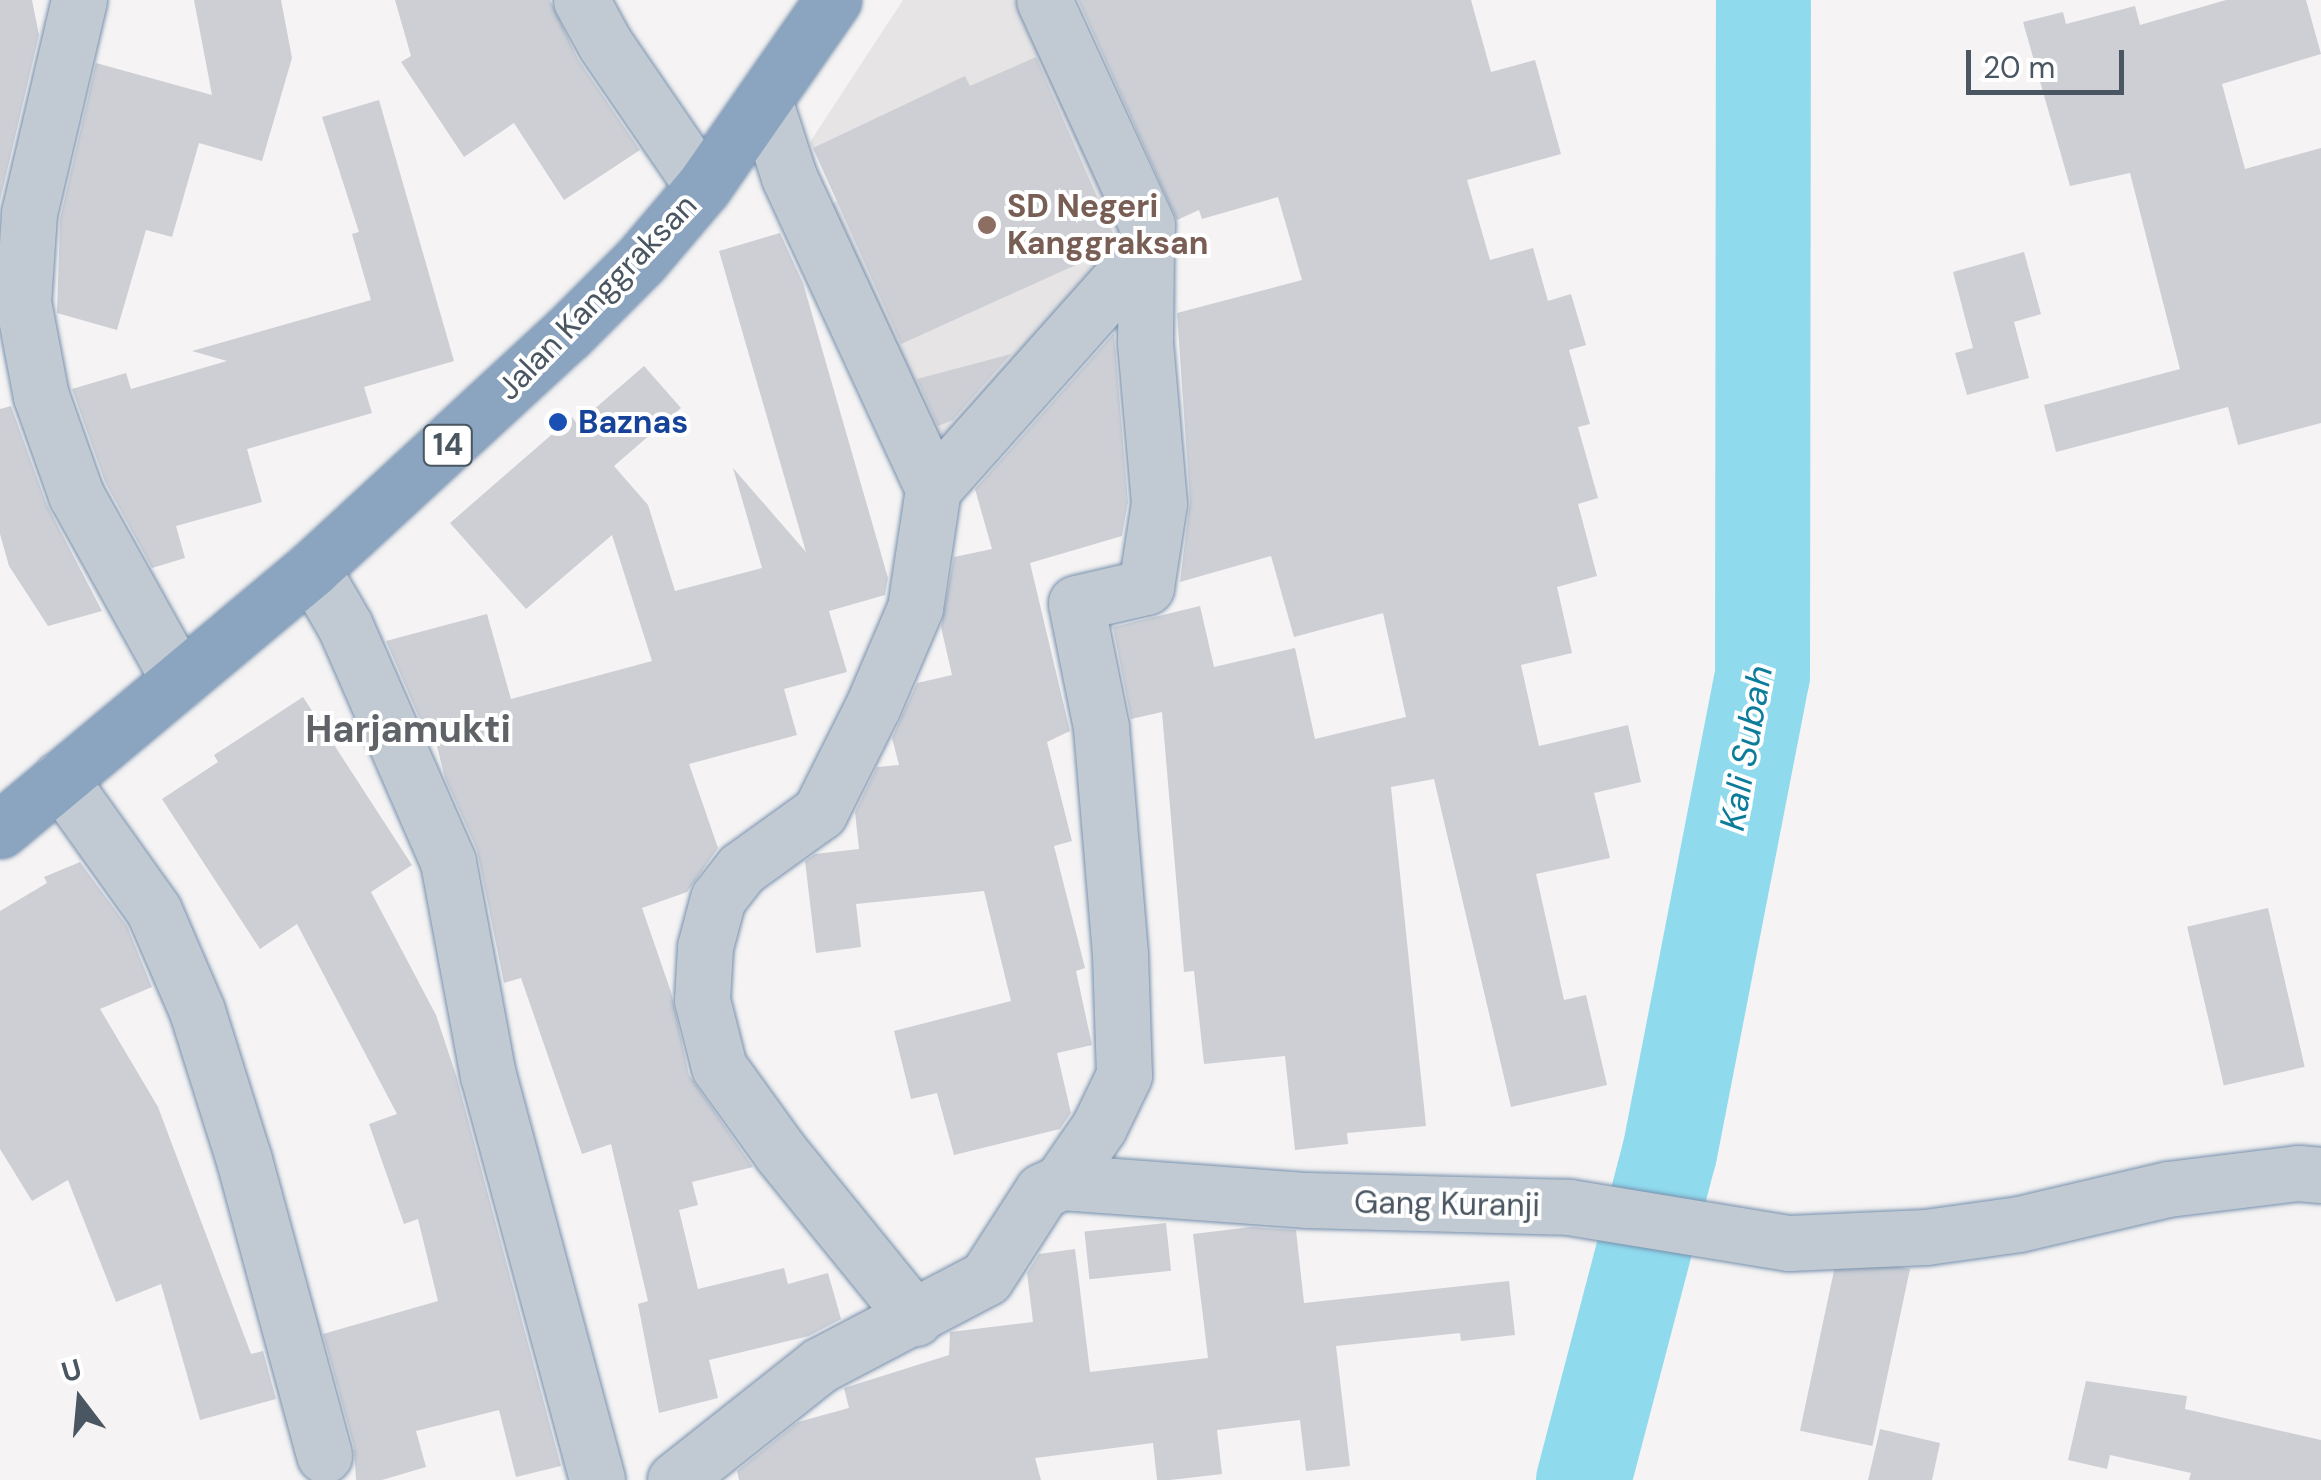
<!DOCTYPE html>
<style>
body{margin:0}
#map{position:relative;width:2321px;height:1480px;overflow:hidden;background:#f5f3f3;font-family:"DM Sans",sans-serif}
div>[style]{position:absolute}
.education>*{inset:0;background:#e6e4e5}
.river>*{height:95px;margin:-47.5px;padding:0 47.5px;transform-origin:47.5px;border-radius:47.5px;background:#90daee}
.building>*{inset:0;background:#cdcfd5;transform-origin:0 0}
.roads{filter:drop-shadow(0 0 2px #7690ad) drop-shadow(0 0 2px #7690ad)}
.street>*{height:55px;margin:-27.5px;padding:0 27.5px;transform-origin:27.5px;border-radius:27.5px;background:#c1cad2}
.highway>*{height:55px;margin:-27.5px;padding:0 27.5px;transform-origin:27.5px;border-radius:27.5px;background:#8ba5c1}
.dots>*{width:28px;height:28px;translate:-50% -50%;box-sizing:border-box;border:5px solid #fff;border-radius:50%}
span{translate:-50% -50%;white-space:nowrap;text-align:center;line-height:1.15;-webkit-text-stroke:8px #fff;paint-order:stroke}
.shield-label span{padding:2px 8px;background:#fff;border:2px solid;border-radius:8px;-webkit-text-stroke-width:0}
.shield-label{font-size:30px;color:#4a5661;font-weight:700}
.education-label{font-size:32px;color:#785e54;font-weight:700}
.left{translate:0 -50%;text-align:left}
.street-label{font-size:32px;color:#4a5661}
.transit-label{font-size:32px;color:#164399;font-weight:700}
.water-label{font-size:35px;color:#0c7c9b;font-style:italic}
.quarter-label{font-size:38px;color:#5f6368;font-weight:700}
.north{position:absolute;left:30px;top:1350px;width:100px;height:100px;-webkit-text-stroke:8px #fff;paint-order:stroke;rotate:344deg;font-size:28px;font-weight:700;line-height:40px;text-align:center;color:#4a5661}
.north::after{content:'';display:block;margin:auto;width:35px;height:45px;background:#4a5661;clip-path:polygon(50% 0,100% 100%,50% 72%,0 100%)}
.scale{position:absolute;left:1966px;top:50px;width:158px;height:45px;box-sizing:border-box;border:5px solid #4a5661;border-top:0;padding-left:12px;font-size:30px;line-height:35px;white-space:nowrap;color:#4a5661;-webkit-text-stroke:8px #fff;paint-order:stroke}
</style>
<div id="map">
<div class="education">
<div style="clip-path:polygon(903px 0,1033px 0,1143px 246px,943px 473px,921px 428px,832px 204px,837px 201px,810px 142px)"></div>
</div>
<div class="river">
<div style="left:1583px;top:1480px;width:338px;rotate:-75.3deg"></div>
<div style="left:1669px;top:1153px;width:487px;rotate:-79deg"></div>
<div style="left:1762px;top:675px;width:675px;rotate:-89.92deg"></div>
</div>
<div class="building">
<div style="clip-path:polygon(0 0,32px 0,39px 35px,0 201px)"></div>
<div style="clip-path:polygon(194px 0,281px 0,292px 58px,262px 161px,199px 143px,172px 237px,146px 230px,117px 330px,57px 313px,60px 219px,96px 63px,212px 95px)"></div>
<div style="clip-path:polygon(395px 0,550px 0,578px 59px,640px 150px,564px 200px,514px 123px,464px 157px,401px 62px,411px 56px)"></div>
<div style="clip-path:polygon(1078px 0,1471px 0,1491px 72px,1535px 60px,1561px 154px,1467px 180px,1490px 260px,1533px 248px,1548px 301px,1571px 294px,1586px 345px,1569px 350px,1590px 424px,1578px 427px,1598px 498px,1578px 504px,1597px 576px,1557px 587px,1572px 653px,1521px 665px,1539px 746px,1628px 725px,1641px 782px,1594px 793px,1610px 858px,1536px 874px,1564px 1000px,1586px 995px,1607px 1085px,1511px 1107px,1434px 779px,1391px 787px,1426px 1126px,1347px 1133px,1348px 1144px,1295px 1150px,1285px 1056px,1204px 1064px,1194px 971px,1184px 972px,1162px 712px,1131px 719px,1113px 627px,1200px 606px,1214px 667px,1295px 648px,1315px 739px,1406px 717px,1383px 613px,1294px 637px,1271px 556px,1180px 582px,1190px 501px,1177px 313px,1302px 280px,1278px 197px,1202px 219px,1199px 210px,1177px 220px)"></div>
<div style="clip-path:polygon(2226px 0,2306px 0,2321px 54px,2222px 84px,2245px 169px,2321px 148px,2321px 423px,2238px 445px,2228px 407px,2056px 452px,2044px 405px,2180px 369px,2130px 173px,2070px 186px,2023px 22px,2063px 12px,2066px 24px,2135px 6px,2140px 25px)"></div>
<div style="clip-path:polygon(1036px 57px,1115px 238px,1100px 254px,901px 344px,813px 148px,965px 76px,970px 86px)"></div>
<div style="clip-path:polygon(379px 100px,454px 361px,364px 387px,372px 413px,247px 449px,262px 502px,176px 526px,185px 558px,152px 568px,105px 482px,72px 389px,126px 373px,131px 389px,227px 361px,192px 351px,371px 300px,352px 234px,359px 232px,322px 117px)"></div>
<div style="clip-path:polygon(780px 233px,803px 283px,888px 578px,885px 595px,829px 611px,847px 672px,784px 689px,797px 735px,689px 764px,718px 848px,687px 892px,642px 908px,671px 992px,689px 1075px,753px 1167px,692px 1182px,698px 1205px,679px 1210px,698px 1289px,784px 1268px,788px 1284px,828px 1273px,841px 1319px,809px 1336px,709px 1360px,718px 1398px,659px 1413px,638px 1304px,648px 1301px,611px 1144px,582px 1154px,521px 978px,504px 983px,477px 850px,445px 778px,430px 719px,421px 722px,386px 641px,487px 614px,511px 699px,652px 661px,612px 535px,526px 609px,450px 523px,572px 417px,577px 424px,644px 366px,681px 408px,614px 466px,648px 505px,675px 591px,762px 568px,733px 468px,806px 552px,719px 251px)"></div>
<div style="clip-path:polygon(2024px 252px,2041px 314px,2014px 322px,2029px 378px,1967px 395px,1955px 353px,1973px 348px,1953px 272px)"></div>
<div style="clip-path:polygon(1114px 333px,1128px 502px,1122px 536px,1030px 563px,1070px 731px,1047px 742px,1072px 841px,1054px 846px,1085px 968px,1076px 971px,1092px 1045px,1057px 1053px,1071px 1113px,1060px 1129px,954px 1155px,937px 1093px,911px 1099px,894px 1031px,1011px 1001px,984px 891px,856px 904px,861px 947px,816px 953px,805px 861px,815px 854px,859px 849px,855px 812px,877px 767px,899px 765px,892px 738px,917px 683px,952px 675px,941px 627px,954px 557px,992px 549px,975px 489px)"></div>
<div style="clip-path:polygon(1011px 354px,953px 420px,938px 426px,917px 379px)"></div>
<div style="clip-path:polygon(11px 406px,47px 505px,102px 611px,48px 626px,9px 566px,0 534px,0 409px)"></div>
<div style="clip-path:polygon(303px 697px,412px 865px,371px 892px,436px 1015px,456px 1075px,561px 1466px,516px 1477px,499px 1410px,416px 1431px,426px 1467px,382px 1480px,356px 1480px,354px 1447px,323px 1334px,438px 1301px,418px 1219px,404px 1224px,369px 1124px,397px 1114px,297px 924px,260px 949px,162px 799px,218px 762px,214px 755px)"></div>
<div style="clip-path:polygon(80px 862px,127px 926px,152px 987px,100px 1009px,158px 1107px,251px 1354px,263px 1351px,276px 1399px,200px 1420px,161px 1284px,116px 1302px,68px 1180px,32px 1201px,0 1149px,0 911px,47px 883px,44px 877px)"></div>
<div style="left:2268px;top:908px;width:163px;height:83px;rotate:77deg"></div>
<div style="left:1166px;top:1223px;width:48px;height:82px;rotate:84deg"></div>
<div style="clip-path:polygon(1251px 1227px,1296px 1230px,1304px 1303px,1509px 1281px,1515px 1335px,1461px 1341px,1460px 1333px,1336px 1346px,1350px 1466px,1306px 1471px,1300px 1420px,1217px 1430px,1222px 1474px,1170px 1480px,1157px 1480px,1153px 1443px,1035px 1458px,1041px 1480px,739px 1480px,737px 1471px,798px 1422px,849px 1408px,844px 1388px,949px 1355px,950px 1332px,1033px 1322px,1027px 1273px,1039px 1254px,1075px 1249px,1090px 1372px,1208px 1358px,1193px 1234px)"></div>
<div style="left:1910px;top:1269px;width:181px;height:74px;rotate:102deg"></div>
<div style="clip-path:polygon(2086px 1381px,2187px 1396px,2185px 1409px,2321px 1440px,2321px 1480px,2189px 1480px,2191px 1473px,2110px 1455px,2107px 1469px,2068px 1460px)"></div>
<div style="clip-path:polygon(1880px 1429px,1940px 1443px,1932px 1480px,1868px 1480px)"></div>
</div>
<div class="roads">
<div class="street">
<div style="left:79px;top:0;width:220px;rotate:103.2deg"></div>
<div style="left:29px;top:214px;width:88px;rotate:93.9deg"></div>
<div style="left:23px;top:302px;width:96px;rotate:79.2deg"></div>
<div style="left:41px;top:396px;width:105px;rotate:70.5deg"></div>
<div style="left:76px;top:495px;width:212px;rotate:60.9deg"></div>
<div style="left:581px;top:0;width:50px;rotate:61.4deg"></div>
<div style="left:605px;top:44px;width:173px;rotate:55.6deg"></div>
<div style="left:765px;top:103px;width:78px;rotate:72deg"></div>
<div style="left:789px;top:177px;width:344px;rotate:65.2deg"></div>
<div style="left:933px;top:489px;width:120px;rotate:98.6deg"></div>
<div style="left:915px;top:608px;width:107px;rotate:113.2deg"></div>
<div style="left:873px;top:706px;width:119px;rotate:116.6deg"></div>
<div style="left:820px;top:812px;width:97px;rotate:144.2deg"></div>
<div style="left:741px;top:869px;width:37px;rotate:128deg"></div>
<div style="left:718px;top:898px;width:51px;rotate:104.9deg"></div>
<div style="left:705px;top:947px;width:53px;rotate:93.2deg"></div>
<div style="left:702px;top:1000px;width:69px;rotate:75.8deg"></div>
<div style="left:719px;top:1067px;width:106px;rotate:54.2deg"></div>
<div style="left:781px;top:1153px;width:213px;rotate:50.9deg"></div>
<div style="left:933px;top:489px;width:320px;rotate:-48.3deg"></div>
<div style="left:1146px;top:250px;width:25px;rotate:-88deg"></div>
<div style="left:1147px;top:225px;width:247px;rotate:-114.6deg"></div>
<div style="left:312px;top:569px;width:66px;rotate:59.9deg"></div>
<div style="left:345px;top:626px;width:257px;rotate:66.4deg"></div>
<div style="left:448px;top:862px;width:217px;rotate:79.4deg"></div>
<div style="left:488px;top:1075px;width:419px;rotate:74.9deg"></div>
<div style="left:60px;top:779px;width:162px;rotate:54.5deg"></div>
<div style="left:154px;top:911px;width:109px;rotate:66.7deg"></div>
<div style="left:197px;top:1011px;width:156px;rotate:72.5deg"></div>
<div style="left:244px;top:1160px;width:306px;rotate:74.8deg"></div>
<div style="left:1061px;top:1182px;width:67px;rotate:-55.4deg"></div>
<div style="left:1099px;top:1127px;width:58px;rotate:-64.3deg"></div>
<div style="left:1124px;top:1075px;width:121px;rotate:-91.9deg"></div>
<div style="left:1120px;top:954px;width:228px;rotate:-94.8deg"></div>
<div style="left:1101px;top:727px;width:126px;rotate:-101.4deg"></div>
<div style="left:1076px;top:603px;width:72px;rotate:-12.9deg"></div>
<div style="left:1146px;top:587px;width:85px;rotate:-81.2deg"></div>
<div style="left:1159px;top:503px;width:161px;rotate:-95deg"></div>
<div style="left:1145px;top:343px;width:93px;rotate:-89.4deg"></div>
<div style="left:675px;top:1480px;width:185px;rotate:-38.4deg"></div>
<div style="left:820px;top:1365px;width:187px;rotate:-27.7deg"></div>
<div style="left:986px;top:1278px;width:103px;rotate:-57.2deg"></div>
<div style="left:1042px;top:1191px;width:21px;rotate:-25deg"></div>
<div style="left:1061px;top:1182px;width:247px;rotate:4.2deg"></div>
<div style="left:1307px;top:1200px;width:262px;rotate:1.5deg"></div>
<div style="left:1569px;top:1207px;width:223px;rotate:9.3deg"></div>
<div style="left:1789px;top:1243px;width:137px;rotate:-2.5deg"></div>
<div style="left:1926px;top:1237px;width:94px;rotate:-8deg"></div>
<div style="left:2019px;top:1224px;width:153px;rotate:-13.2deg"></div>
<div style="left:2168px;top:1189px;width:131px;rotate:-7deg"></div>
<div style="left:2298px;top:1173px;width:23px;rotate:5deg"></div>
</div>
<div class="highway">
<div style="left:0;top:830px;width:407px;rotate:-39.9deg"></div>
<div style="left:312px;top:569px;width:345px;rotate:-42.7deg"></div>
<div style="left:566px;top:335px;width:106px;rotate:-45deg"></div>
<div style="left:641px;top:260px;width:96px;rotate:-49.7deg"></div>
<div style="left:703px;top:187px;width:228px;rotate:-55.2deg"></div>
</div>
</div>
<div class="dots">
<div style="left:987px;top:225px;background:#8d6e63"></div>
<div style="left:558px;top:422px;background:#1a4fb4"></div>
</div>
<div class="shield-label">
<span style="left:448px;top:445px">14</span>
</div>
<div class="education-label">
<span class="left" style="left:1007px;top:225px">SD Negeri<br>Kanggraksan</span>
</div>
<div class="street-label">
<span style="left:597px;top:297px;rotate:-46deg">Jalan Kanggraksan</span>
<span style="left:1447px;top:1204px;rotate:1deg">Gang Kuranji</span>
</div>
<div class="transit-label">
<span class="left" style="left:578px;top:422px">Baznas</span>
</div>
<div class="water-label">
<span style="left:1746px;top:748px;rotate:-80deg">Kali Subah</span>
</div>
<div class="quarter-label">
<span style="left:408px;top:730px">Harjamukti</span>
</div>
<div class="north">U</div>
<div class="scale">20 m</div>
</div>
